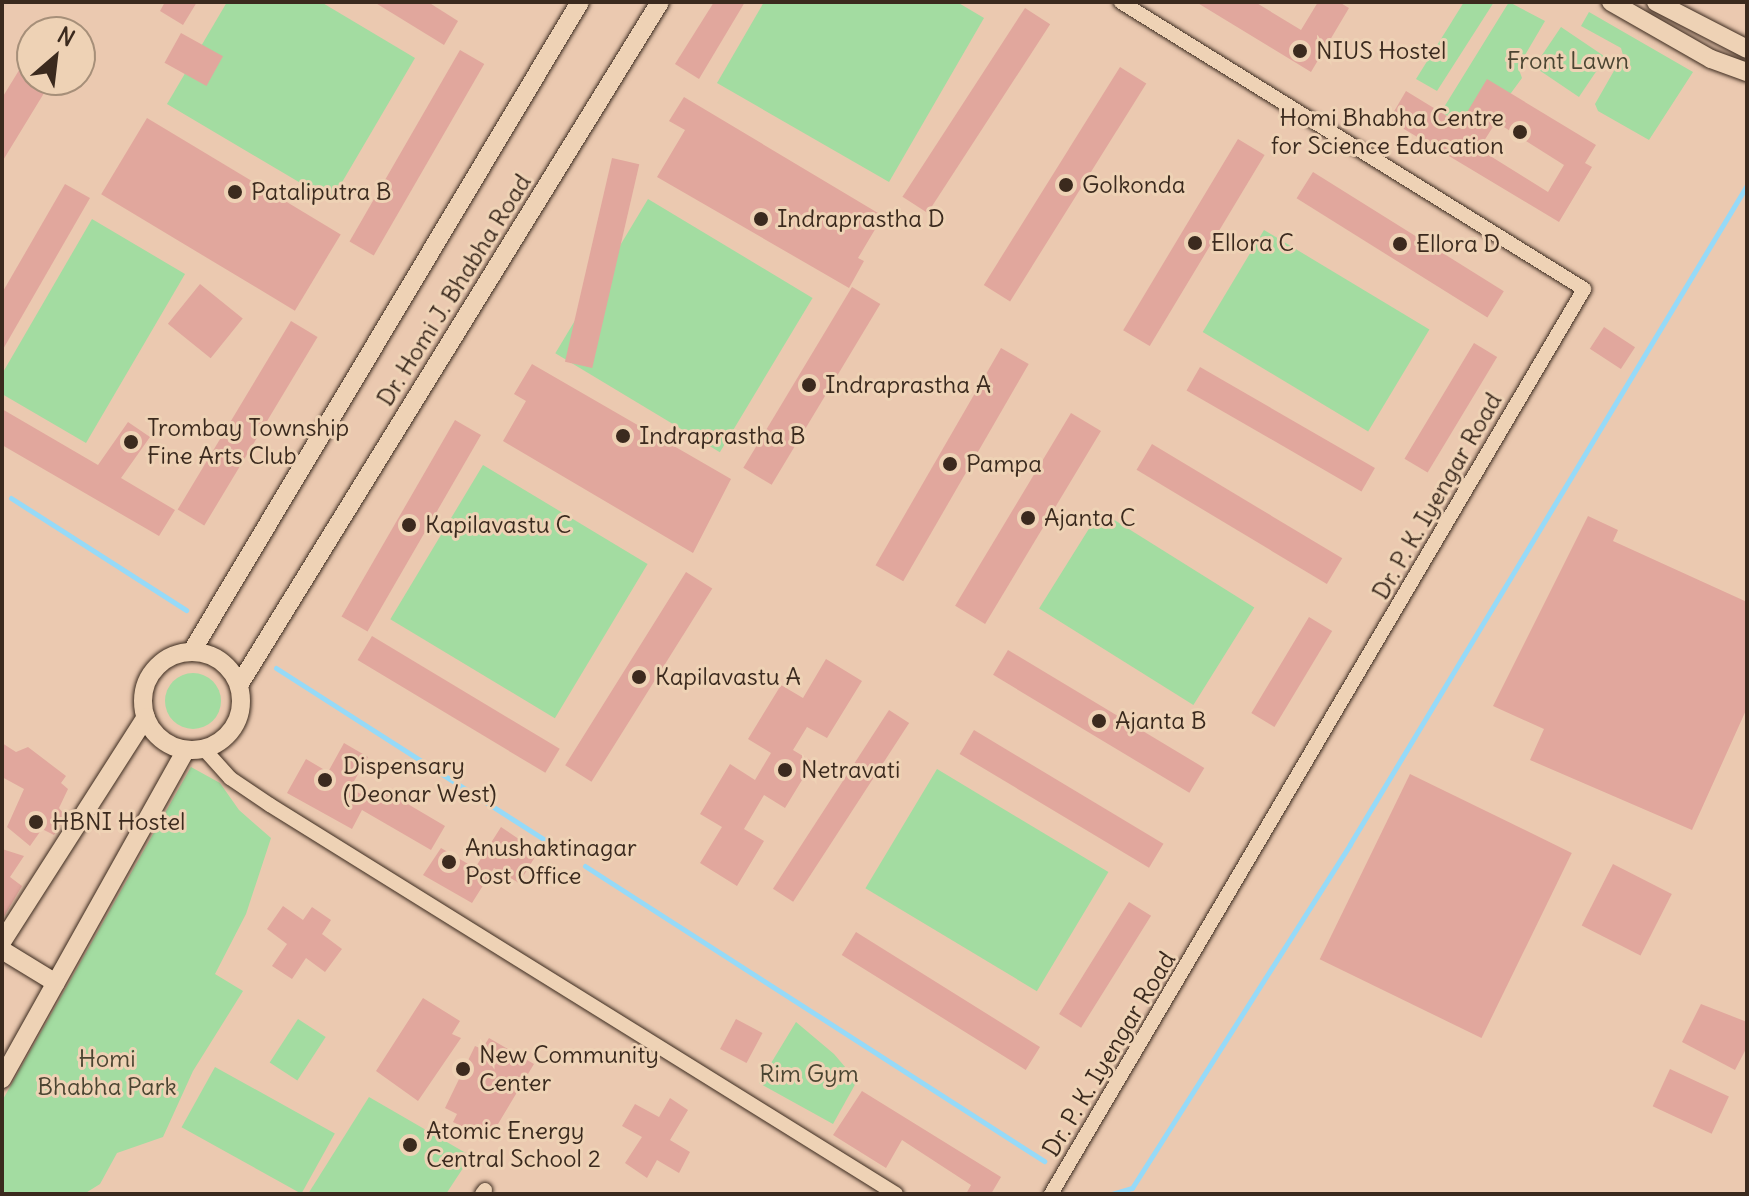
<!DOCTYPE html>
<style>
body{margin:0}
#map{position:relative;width:1749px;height:1196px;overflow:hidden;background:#ebc9b0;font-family:Delius,sans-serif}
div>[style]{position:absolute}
.green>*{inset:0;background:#a3dca1;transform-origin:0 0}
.round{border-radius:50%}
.stream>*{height:5px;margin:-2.5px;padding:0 2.5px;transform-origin:2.5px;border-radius:2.5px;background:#96daf8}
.building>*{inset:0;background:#e1a79d;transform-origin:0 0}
.roads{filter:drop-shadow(0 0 2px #3b2a1e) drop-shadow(0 0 2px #3b2a1e)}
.minor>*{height:14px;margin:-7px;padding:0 7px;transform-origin:7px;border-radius:7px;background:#eed2b5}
.tertiary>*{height:18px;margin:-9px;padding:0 9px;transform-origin:9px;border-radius:9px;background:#eed2b5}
.tertiary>.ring{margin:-9px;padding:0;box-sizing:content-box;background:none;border:18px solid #eed2b5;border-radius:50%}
.dots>*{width:22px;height:22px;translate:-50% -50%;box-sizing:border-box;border:4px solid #eed2b5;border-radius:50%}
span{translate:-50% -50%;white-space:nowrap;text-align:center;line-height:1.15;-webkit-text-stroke:6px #eed2b5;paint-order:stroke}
.poi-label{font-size:24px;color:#3b2a1e}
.left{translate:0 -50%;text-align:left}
.right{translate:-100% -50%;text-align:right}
.park-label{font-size:24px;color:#4b4532}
.street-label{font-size:24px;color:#3b2a1e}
.frame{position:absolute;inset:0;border:4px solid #3b2a1e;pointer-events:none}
.north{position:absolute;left:16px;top:16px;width:80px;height:80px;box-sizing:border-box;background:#eed2b5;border:2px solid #a68f79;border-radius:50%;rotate:28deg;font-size:22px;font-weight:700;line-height:32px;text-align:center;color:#3b2a1e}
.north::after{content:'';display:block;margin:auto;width:28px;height:36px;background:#3b2a1e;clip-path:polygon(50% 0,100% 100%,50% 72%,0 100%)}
</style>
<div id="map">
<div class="green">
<div style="clip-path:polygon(227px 2px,321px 2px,415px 58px,331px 201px,167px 104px)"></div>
<div style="clip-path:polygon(764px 2px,957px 2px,984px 18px,889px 182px,717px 83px)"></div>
<div style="clip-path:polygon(1464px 2px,1494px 2px,1437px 91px,1416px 79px)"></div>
<div style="clip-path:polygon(1509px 2px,1545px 21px,1518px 67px,1522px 78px,1511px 93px,1460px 124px,1441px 112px)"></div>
<div style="clip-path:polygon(1589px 12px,1693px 72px,1649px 140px,1598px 111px,1595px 104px,1623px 55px,1621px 48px,1581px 26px)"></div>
<div style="left:1561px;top:27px;width:54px;height:48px;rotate:34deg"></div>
<div style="left:648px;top:199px;width:192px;height:180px;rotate:31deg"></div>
<div style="clip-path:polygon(92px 219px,185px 274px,86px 443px,2px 394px,2px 374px)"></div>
<div style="left:1264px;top:230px;width:193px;height:119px;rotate:31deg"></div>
<div style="left:483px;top:465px;width:192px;height:180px;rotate:31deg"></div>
<div style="left:1100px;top:511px;width:182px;height:115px;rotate:32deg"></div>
<div class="round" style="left:165px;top:673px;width:56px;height:56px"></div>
<div style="clip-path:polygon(191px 767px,220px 783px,239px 810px,271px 838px,246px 914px,215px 974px,243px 991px,193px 1071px,163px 1137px,117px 1153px,100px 1184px,84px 1194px,2px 1194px,2px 1101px)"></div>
<div style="left:937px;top:769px;width:200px;height:139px;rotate:31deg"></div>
<div style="left:298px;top:1019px;width:33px;height:52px;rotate:33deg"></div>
<div style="clip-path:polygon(796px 1022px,834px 1054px,857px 1081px,833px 1124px,759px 1083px)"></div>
<div style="left:215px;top:1067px;width:137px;height:69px;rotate:29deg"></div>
<div style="clip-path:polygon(369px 1097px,471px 1156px,446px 1194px,308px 1194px)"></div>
</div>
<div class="stream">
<div style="left:11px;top:498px;width:208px;rotate:32.6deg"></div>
<div style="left:276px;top:668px;width:342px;rotate:32.6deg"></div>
<div style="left:585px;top:866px;width:546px;rotate:32.73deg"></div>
<div style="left:1112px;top:1194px;width:21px;rotate:-17deg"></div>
<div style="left:1132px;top:1188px;width:407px;rotate:-57.6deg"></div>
<div style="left:1350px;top:844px;width:769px;rotate:-58.93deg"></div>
</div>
<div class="building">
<div style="clip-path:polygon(165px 2px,197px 2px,183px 25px,160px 11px)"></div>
<div style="clip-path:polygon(374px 2px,428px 2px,458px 21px,444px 45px)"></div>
<div style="clip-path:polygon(714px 2px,745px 2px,699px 79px,675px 64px)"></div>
<div style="clip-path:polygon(1196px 2px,1255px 2px,1301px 30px,1318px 2px,1339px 2px,1349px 8px,1311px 72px)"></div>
<div style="left:1025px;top:8px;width:30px;height:225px;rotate:33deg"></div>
<div style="left:181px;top:33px;width:48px;height:34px;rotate:29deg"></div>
<div style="clip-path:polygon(32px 49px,32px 80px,52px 80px,2px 162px,2px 98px)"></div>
<div style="left:460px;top:50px;width:28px;height:221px;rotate:30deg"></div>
<div style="left:1120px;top:67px;width:31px;height:257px;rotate:32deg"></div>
<div style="clip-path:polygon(evenodd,1487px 79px,1596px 145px,1585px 163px,1592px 167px,1559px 222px,1389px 120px,1406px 91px,1460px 124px,1487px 79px,1496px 122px,1564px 165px,1548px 192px,1479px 149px,1496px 122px)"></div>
<div style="clip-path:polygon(684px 97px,883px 216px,858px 258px,864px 261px,849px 288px,657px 177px,685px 130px,669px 121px)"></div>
<div style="left:147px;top:118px;width:226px;height:89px;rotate:31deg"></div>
<div style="left:1238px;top:139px;width:31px;height:223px;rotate:31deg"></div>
<div style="left:612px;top:158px;width:28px;height:209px;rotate:13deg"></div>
<div style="left:1313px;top:172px;width:225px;height:31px;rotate:32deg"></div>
<div style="clip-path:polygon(65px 184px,90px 198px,2px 351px,2px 293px)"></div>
<div style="left:200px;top:284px;width:55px;height:51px;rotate:39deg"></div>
<div style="left:852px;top:287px;width:33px;height:211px;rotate:31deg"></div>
<div style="left:291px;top:321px;width:31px;height:220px;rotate:31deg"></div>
<div style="left:1604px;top:327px;width:37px;height:26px;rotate:33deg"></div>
<div style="left:1474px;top:343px;width:27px;height:135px;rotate:31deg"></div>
<div style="left:1001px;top:348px;width:32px;height:251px;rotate:30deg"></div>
<div style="clip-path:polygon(532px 364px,731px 479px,693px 553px,503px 441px,526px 401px,514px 394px)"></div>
<div style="left:1200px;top:367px;width:202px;height:27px;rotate:30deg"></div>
<div style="clip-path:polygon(2px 409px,98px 465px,128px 422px,150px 437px,121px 478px,175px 510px,159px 536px,2px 445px)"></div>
<div style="left:1071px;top:413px;width:35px;height:225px;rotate:31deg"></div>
<div style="left:455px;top:420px;width:30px;height:227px;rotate:30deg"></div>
<div style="left:1152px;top:444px;width:222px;height:30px;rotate:31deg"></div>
<div style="clip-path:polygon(1588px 516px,1618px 530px,1613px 541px,1747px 602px,1747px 708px,1692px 830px,1530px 760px,1544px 729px,1493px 706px)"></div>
<div style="left:686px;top:572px;width:31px;height:228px;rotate:32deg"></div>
<div style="left:1309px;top:617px;width:27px;height:112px;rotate:31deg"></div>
<div style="left:372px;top:636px;width:219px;height:28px;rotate:31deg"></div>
<div style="left:1008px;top:650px;width:229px;height:29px;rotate:31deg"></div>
<div style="clip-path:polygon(826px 659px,862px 681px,827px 738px,807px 727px,793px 750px,813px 762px,785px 808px,764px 795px,744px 829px,764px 841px,737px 886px,700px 863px,722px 827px,700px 814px,730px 764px,755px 780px,771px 753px,748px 739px,781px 685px,803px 698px)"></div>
<div style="left:889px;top:710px;width:24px;height:213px;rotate:33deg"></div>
<div style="left:974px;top:730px;width:221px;height:28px;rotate:31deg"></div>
<div style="clip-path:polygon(2px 743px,16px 752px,28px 747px,66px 776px,61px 783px,68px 789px,59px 808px,66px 817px,54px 835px,42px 829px,30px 846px,7px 827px,24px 789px,2px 777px)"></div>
<div style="clip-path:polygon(344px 743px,368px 757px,350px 788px,377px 803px,384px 790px,445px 826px,431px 850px,362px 810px,352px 829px,287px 793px,306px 759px,328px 772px)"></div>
<div style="left:1410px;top:774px;width:180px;height:206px;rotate:26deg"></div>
<div style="clip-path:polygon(501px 827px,538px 852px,519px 883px,494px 868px,472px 903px,423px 875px,441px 848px,475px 868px)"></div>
<div style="clip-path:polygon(2px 849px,24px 856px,10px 877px,22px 886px,2px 920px)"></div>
<div style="left:1613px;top:864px;width:66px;height:69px;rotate:27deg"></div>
<div style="left:1129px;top:902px;width:26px;height:132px;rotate:32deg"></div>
<div style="clip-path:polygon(283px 906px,303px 920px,312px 907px,331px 920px,322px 934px,342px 949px,325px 972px,306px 958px,292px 979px,272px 966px,287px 944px,267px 929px)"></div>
<div style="left:856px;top:932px;width:217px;height:27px;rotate:32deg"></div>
<div style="clip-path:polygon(423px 998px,460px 1021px,452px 1034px,461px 1038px,418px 1101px,376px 1071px)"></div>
<div style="clip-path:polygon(1701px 1004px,1747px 1022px,1747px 1047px,1735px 1070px,1682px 1042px)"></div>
<div style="left:736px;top:1019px;width:30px;height:34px;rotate:28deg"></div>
<div style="clip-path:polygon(489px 1038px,534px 1064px,489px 1139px,453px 1122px,457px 1114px,445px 1108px,475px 1046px,482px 1049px)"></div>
<div style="left:1670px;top:1069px;width:65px;height:41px;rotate:25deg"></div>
<div style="clip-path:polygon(862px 1091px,1001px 1177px,991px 1194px,966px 1194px,971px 1185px,902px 1140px,886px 1168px,833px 1135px)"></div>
<div style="clip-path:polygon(670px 1098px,688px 1110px,670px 1140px,690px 1152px,679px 1173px,657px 1160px,647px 1178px,625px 1163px,642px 1137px,622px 1126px,635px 1104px,659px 1117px)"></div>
</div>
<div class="roads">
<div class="minor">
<div style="left:204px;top:749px;width:39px;rotate:48deg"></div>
<div style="left:230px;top:778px;width:48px;rotate:34deg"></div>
<div style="left:270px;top:805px;width:737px;rotate:31.86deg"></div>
<div style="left:482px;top:1194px;width:5px;rotate:-53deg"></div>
<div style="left:1051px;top:1194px;width:1050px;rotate:-59.5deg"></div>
<div style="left:1584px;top:289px;width:545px;rotate:-148.21deg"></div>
</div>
<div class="tertiary">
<div style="left:1611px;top:2px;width:115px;rotate:29.7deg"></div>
<div style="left:1711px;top:59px;width:38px;rotate:20deg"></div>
<div style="left:1656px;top:2px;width:102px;rotate:27.3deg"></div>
<div style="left:192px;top:651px;width:756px;rotate:-59.13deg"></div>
<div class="ring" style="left:143px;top:652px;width:80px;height:80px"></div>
<div style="left:239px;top:685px;width:802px;rotate:-58.35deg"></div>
<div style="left:2px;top:942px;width:267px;rotate:-57.4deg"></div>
<div style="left:2px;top:950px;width:63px;rotate:31.4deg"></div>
<div style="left:2px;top:1079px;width:377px;rotate:-60.8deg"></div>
</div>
</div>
<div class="dots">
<div style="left:1300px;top:51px;background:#3b2a1e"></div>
<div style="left:1520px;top:132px;background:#3b2a1e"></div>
<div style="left:1066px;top:185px;background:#3b2a1e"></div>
<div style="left:235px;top:192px;background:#3b2a1e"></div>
<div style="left:761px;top:219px;background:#3b2a1e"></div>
<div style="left:1195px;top:243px;background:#3b2a1e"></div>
<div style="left:1400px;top:244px;background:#3b2a1e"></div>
<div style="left:809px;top:385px;background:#3b2a1e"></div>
<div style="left:623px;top:436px;background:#3b2a1e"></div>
<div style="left:131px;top:442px;background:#3b2a1e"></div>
<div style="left:950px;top:464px;background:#3b2a1e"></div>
<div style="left:1028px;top:518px;background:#3b2a1e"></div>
<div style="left:409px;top:525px;background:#3b2a1e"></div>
<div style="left:639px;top:677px;background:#3b2a1e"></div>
<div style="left:1099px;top:721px;background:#3b2a1e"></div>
<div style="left:785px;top:770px;background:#3b2a1e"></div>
<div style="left:325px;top:780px;background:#3b2a1e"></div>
<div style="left:36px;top:822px;background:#3b2a1e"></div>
<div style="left:449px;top:862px;background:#3b2a1e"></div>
<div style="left:463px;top:1069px;background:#3b2a1e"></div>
<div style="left:410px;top:1145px;background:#3b2a1e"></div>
</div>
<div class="poi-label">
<span class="left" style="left:1316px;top:51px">NIUS Hostel</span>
<span class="right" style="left:1504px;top:132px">Homi Bhabha Centre<br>for Science Education</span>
<span class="left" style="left:1082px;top:185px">Golkonda</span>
<span class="left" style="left:251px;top:192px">Pataliputra B</span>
<span class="left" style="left:777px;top:219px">Indraprastha D</span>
<span class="left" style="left:1211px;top:243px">Ellora C</span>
<span class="left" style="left:1416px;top:244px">Ellora D</span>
<span class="left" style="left:825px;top:385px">Indraprastha A</span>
<span class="left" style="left:147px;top:442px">Trombay Township<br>Fine Arts Club</span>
<span class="left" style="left:639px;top:436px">Indraprastha B</span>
<span class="left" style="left:966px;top:464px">Pampa</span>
<span class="left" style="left:1044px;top:518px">Ajanta C</span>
<span class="left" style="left:425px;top:525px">Kapilavastu C</span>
<span class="left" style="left:655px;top:677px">Kapilavastu A</span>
<span class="left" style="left:1115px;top:721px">Ajanta B</span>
<span class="left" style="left:343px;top:780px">Dispensary<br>(Deonar West)</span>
<span class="left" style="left:801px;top:770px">Netravati</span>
<span class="left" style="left:52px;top:822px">HBNI Hostel</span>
<span class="left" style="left:465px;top:862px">Anushaktinagar<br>Post Office</span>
<span class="left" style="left:479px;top:1069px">New Community<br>Center</span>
<span class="left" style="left:426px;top:1145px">Atomic Energy<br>Central School 2</span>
</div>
<div class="park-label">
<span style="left:1568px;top:61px">Front Lawn</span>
<span style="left:107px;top:1073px">Homi<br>Bhabha Park</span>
<span style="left:809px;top:1074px">Rim Gym</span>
</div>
<div class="street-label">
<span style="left:454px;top:290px;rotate:-58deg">Dr. Homi J. Bhabha Road</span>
<span style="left:1437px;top:496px;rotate:-60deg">Dr. P. K. Iyengar Road</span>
<span style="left:1109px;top:1054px;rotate:-59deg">Dr. P. K. Iyengar Road</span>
</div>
<div class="frame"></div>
<div class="north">N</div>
</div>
